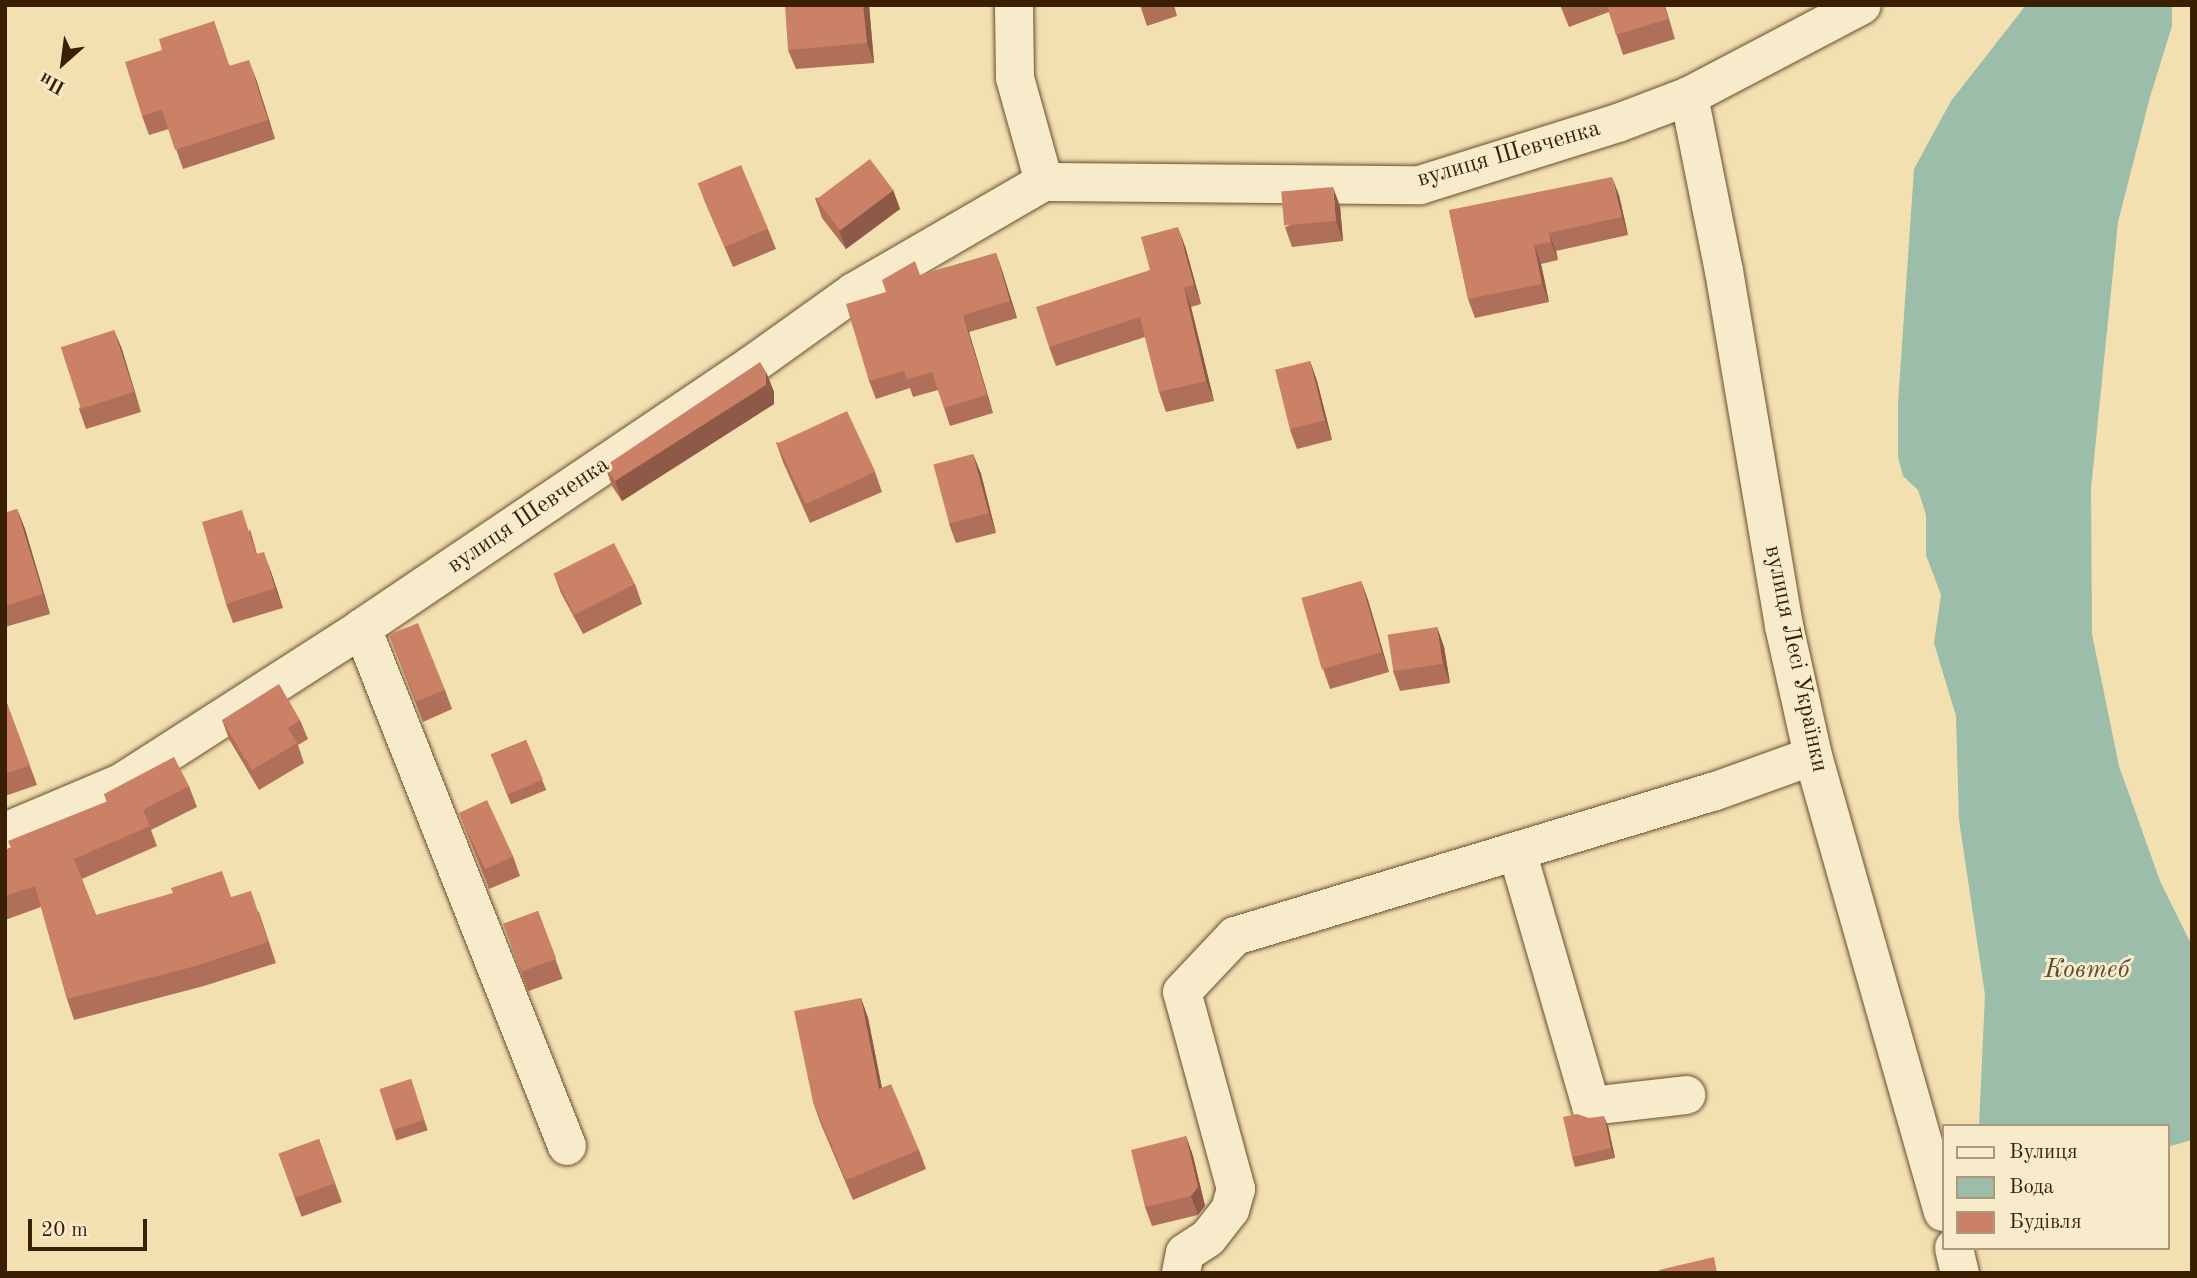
<!DOCTYPE html>
<meta charset="utf-8">
<style>
body{margin:0}
#map{position:relative;width:2197px;height:1278px;overflow:hidden;background:#f3e0b1;font-family:"Old Standard TT",serif}
div>[style]{position:absolute}
.water>*{inset:0;background:#9bbda9}
.roads{filter:drop-shadow(0 0 2px #694f2e) drop-shadow(0 0 2px #694f2e)}
.minor>*{height:38px;margin:-19px;padding:0 19px;transform-origin:19px;border-radius:19px;background:#f7ebcc}
.wall>*{inset:0;background:#af6f58;transform-origin:0 0}
.shaded-wall>*{inset:0;background:#8e5a47}
.building>*{inset:0;background:#cb8166;transform-origin:0 0}
span{translate:-50% -50%;white-space:nowrap;text-align:center;line-height:1.15;-webkit-text-stroke:6px #f7ebcc;paint-order:stroke}
.street-label{font-size:24px;color:#3b1f02}
.water-label{font-size:26px;color:#584e34;font-style:italic}
.frame{position:absolute;inset:0;border:7px solid #3b1f02;pointer-events:none}
.legend{position:absolute;left:1942px;top:1124px;width:228px;height:126px;box-sizing:border-box;background:#f7ebcc;border:2px solid #ac997b;margin:0;padding:9px 12px;list-style:none;font-size:21px;color:#3b1f02}
.legend li{display:flex;align-items:center;gap:14px;height:35px}
.legend b{width:35px;border:2px solid #ac997b}
.north{position:absolute;left:28px;top:28px;width:70px;height:70px;-webkit-text-stroke:5px #f7ebcc;paint-order:stroke;rotate:208deg;font-size:19px;font-weight:700;line-height:28px;text-align:center;color:#3b1f02}
.north::after{content:'';display:block;margin:auto;width:24px;height:32px;background:#3b1f02;clip-path:polygon(50% 0,100% 100%,50% 72%,0 100%)}
.scale{position:absolute;left:28px;top:1219px;width:119px;height:32px;box-sizing:border-box;border:4px solid #3b1f02;border-top:0;padding-left:9px;font-size:21px;line-height:24px;white-space:nowrap;color:#3b1f02;-webkit-text-stroke:5px #f7ebcc;paint-order:stroke}
</style>
<div id="map">
<div class="water">
<div style="clip-path:polygon(2026px 5px,2172px 5px,2172px 26px,2150px 97px,2118px 222px,2091px 489px,2092px 634px,2119px 766px,2160px 881px,2192px 946px,2192px 1140px,2167px 1147px,2167px 1126px,1979px 1126px,1985px 995px,1959px 820px,1956px 716px,1934px 643px,1941px 595px,1926px 555px,1926px 515px,1918px 490px,1903px 476px,1898px 457px,1898px 403px,1914px 169px,1951px 101px)"></div>
</div>
<div class="roads">
<div class="minor">
<div style="left:1689px;top:96px;width:178px;rotate:78.7deg"></div>
<div style="left:1724px;top:271px;width:360px;rotate:80.4deg"></div>
<div style="left:1784px;top:626px;width:133px;rotate:77.4deg"></div>
<div style="left:1813px;top:756px;width:474px;rotate:74.1deg"></div>
<div style="left:1044px;top:182px;width:376px;rotate:0.5deg"></div>
<div style="left:1420px;top:185px;width:207px;rotate:-17.4deg"></div>
<div style="left:1618px;top:123px;width:76px;rotate:-20.8deg"></div>
<div style="left:1689px;top:96px;width:195px;rotate:-27.7deg"></div>
<div style="left:362px;top:628px;width:557px;rotate:68.41deg"></div>
<div style="left:5px;top:832px;width:126px;rotate:-22.9deg"></div>
<div style="left:121px;top:783px;width:287px;rotate:-32.7deg"></div>
<div style="left:362px;top:628px;width:470px;rotate:-34deg"></div>
<div style="left:752px;top:365px;width:125px;rotate:-35.6deg"></div>
<div style="left:854px;top:292px;width:220px;rotate:-30.1deg"></div>
<div style="left:1044px;top:182px;width:108px;rotate:-105.6deg"></div>
<div style="left:1015px;top:78px;width:73px;rotate:-90.8deg"></div>
<div style="left:1517px;top:851px;width:266px;rotate:73.8deg"></div>
<div style="left:1591px;top:1106px;width:96px;rotate:-6.6deg"></div>
<div style="left:1954px;top:1248px;width:26px;rotate:77deg"></div>
<div style="left:1181px;top:1273px;width:20px;rotate:-79deg"></div>
<div style="left:1185px;top:1253px;width:27px;rotate:-33deg"></div>
<div style="left:1208px;top:1238px;width:36px;rotate:-52deg"></div>
<div style="left:1230px;top:1210px;width:22px;rotate:-74deg"></div>
<div style="left:1236px;top:1189px;width:204px;rotate:-105.3deg"></div>
<div style="left:1182px;top:992px;width:77px;rotate:-46.6deg"></div>
<div style="left:1235px;top:936px;width:499px;rotate:-16.8deg"></div>
<div style="left:1713px;top:792px;width:106px;rotate:-19.8deg"></div>
</div>
</div>
<div class="wall">
<div style="clip-path:polygon(869px 5px,874px 63px,796px 69px,788px 50px)"></div>
<div style="clip-path:polygon(1140px 5px,1174px 5px,1177px 16px,1147px 26px)"></div>
<div style="clip-path:polygon(1560px 5px,1665px 5px,1675px 39px,1623px 55px,1609px 12px,1569px 27px)"></div>
<div style="clip-path:polygon(214px 21px,229px 65px,256px 79px,275px 139px,183px 169px,169px 129px,149px 135px,142px 116px,162px 50px)"></div>
<div style="clip-path:polygon(698px 183px,768px 229px,776px 249px,733px 267px,705px 202px)"></div>
<div style="clip-path:polygon(893px 190px,900px 209px,846px 249px,822px 218px,815px 198px)"></div>
<div style="clip-path:polygon(1619px 195px,1628px 235px,1556px 251px,1558px 260px,1541px 264px,1549px 302px,1475px 318px,1468px 299px,1449px 210px)"></div>
<div style="clip-path:polygon(1340px 206px,1343px 241px,1292px 247px,1285px 227px)"></div>
<div style="clip-path:polygon(1185px 246px,1201px 304px,1191px 307px,1214px 401px,1166px 412px,1159px 392px,1145px 337px,1056px 366px,1049px 347px,1150px 270px)"></div>
<div style="clip-path:polygon(996px 253px,1017px 318px,969px 332px,993px 413px,950px 426px,938px 390px,913px 397px,910px 388px,876px 399px,869px 381px,920px 275px)"></div>
<div style="clip-path:polygon(114px 330px,141px 412px,86px 429px,79px 409px)"></div>
<div style="clip-path:polygon(1310px 361px,1317px 381px,1332px 440px,1297px 449px,1290px 430px)"></div>
<div style="clip-path:polygon(766px 372px,774px 392px,774px 404px,622px 501px,612px 486px,605px 466px)"></div>
<div style="clip-path:polygon(776px 442px,875px 472px,882px 492px,810px 523px,783px 462px)"></div>
<div style="clip-path:polygon(973px 454px,981px 474px,996px 533px,956px 543px,949px 524px)"></div>
<div style="clip-path:polygon(17px 509px,25px 529px,50px 614px,5px 627px,5px 513px)"></div>
<div style="clip-path:polygon(250px 529px,257px 554px,271px 572px,283px 608px,233px 623px,226px 604px)"></div>
<div style="clip-path:polygon(554px 574px,635px 584px,642px 604px,583px 634px,561px 593px)"></div>
<div style="clip-path:polygon(1361px 581px,1368px 600px,1389px 672px,1330px 689px,1323px 669px)"></div>
<div style="clip-path:polygon(1437px 627px,1444px 647px,1450px 683px,1400px 691px,1393px 671px)"></div>
<div style="clip-path:polygon(389px 635px,445px 690px,452px 709px,423px 722px)"></div>
<div style="clip-path:polygon(5px 698px,37px 785px,5px 796px)"></div>
<div style="clip-path:polygon(222px 720px,300px 720px,308px 739px,298px 745px,304px 763px,259px 790px,229px 739px)"></div>
<div style="left:526px;top:740px;width:54px;height:38px;rotate:68deg"></div>
<div style="clip-path:polygon(189px 786px,197px 807px,151px 830px,157px 846px,82px 879px,96px 915px,232px 897px,259px 912px,276px 963px,204px 986px,74px 1020px,67px 999px,41px 907px,5px 920px,5px 850px,107px 802px,104px 794px)"></div>
<div style="clip-path:polygon(459px 813px,513px 856px,520px 876px,489px 889px)"></div>
<div style="left:538px;top:911px;width:72px;height:37px;rotate:70deg"></div>
<div style="clip-path:polygon(861px 998px,868px 1018px,882px 1088px,919px 1150px,926px 1169px,853px 1200px,820px 1122px,813px 1102px)"></div>
<div style="left:411px;top:1079px;width:54px;height:33px;rotate:72deg"></div>
<div style="clip-path:polygon(1608px 1126px,1615px 1158px,1575px 1167px,1572px 1157px)"></div>
<div style="clip-path:polygon(1186px 1136px,1193px 1156px,1205px 1206px,1198px 1215px,1152px 1226px,1145px 1207px)"></div>
<div style="left:319px;top:1139px;width:67px;height:43px;rotate:70deg"></div>
</div>
<div class="shaded-wall">
<div style="clip-path:polygon(863px 5px,869px 5px,874px 63px,867px 43px)"></div>
<div style="clip-path:polygon(249px 60px,256px 79px,275px 139px,268px 120px)"></div>
<div style="clip-path:polygon(1612px 177px,1619px 195px,1628px 235px,1622px 217px)"></div>
<div style="clip-path:polygon(1333px 187px,1340px 206px,1343px 241px,1336px 221px)"></div>
<div style="clip-path:polygon(893px 190px,900px 209px,846px 249px,839px 230px)"></div>
<div style="clip-path:polygon(1178px 227px,1185px 246px,1201px 304px,1194px 285px)"></div>
<div style="clip-path:polygon(1549px 233px,1556px 251px,1558px 260px,1551px 242px)"></div>
<div style="clip-path:polygon(1534px 245px,1541px 264px,1549px 302px,1542px 284px)"></div>
<div style="clip-path:polygon(996px 253px,1002px 270px,1017px 318px,1010px 301px)"></div>
<div style="clip-path:polygon(1184px 287px,1191px 307px,1214px 401px,1206px 381px)"></div>
<div style="clip-path:polygon(963px 315px,969px 332px,993px 413px,987px 395px)"></div>
<div style="clip-path:polygon(114px 330px,122px 349px,141px 412px,134px 392px)"></div>
<div style="clip-path:polygon(1310px 361px,1317px 381px,1332px 440px,1325px 420px)"></div>
<div style="clip-path:polygon(766px 372px,774px 392px,774px 404px,622px 501px,615px 481px)"></div>
<div style="clip-path:polygon(973px 454px,981px 474px,996px 533px,989px 513px)"></div>
<div style="clip-path:polygon(17px 509px,25px 529px,50px 614px,43px 594px)"></div>
<div style="clip-path:polygon(264px 552px,271px 572px,283px 608px,275px 588px)"></div>
<div style="clip-path:polygon(1361px 581px,1368px 600px,1389px 672px,1382px 652px)"></div>
<div style="clip-path:polygon(1437px 627px,1444px 647px,1450px 683px,1443px 664px)"></div>
<div style="clip-path:polygon(861px 998px,868px 1018px,886px 1109px,879px 1089px)"></div>
<div style="clip-path:polygon(1604px 1116px,1608px 1126px,1615px 1158px,1611px 1148px)"></div>
<div style="clip-path:polygon(1186px 1136px,1193px 1156px,1205px 1206px,1198px 1215px,1191px 1196px)"></div>
</div>
<div class="building">
<div style="clip-path:polygon(785px 5px,863px 5px,867px 43px,788px 50px)"></div>
<div style="clip-path:polygon(1607px 5px,1664px 5px,1668px 19px,1616px 35px)"></div>
<div style="clip-path:polygon(214px 21px,229px 66px,249px 60px,268px 120px,175px 150px,162px 110px,142px 116px,125px 62px,162px 50px,159px 39px)"></div>
<div style="left:870px;top:159px;width:39px;height:67px;rotate:53deg"></div>
<div style="left:741px;top:165px;width:69px;height:47px;rotate:67deg"></div>
<div style="clip-path:polygon(1612px 177px,1622px 217px,1549px 233px,1551px 242px,1534px 245px,1542px 284px,1468px 299px,1449px 210px)"></div>
<div style="left:1333px;top:187px;width:34px;height:52px;rotate:85deg"></div>
<div style="clip-path:polygon(1178px 227px,1194px 285px,1184px 287px,1206px 381px,1159px 392px,1140px 317px,1049px 347px,1036px 307px,1150px 270px,1141px 237px)"></div>
<div style="clip-path:polygon(996px 253px,1010px 301px,963px 315px,987px 395px,944px 408px,932px 372px,907px 379px,904px 371px,869px 381px,846px 304px,886px 292px,882px 280px,915px 261px,920px 275px)"></div>
<div style="left:114px;top:330px;width:65px;height:56px;rotate:72deg"></div>
<div style="left:1310px;top:361px;width:61px;height:36px;rotate:76deg"></div>
<div style="clip-path:polygon(760px 362px,766px 372px,766px 385px,615px 481px,605px 466px)"></div>
<div style="left:847px;top:411px;width:67px;height:77px;rotate:65deg"></div>
<div style="left:973px;top:454px;width:61px;height:41px;rotate:75deg"></div>
<div style="clip-path:polygon(17px 509px,43px 594px,5px 606px,5px 513px)"></div>
<div style="clip-path:polygon(242px 510px,256px 554px,264px 552px,275px 588px,226px 604px,202px 522px)"></div>
<div style="left:614px;top:543px;width:46px;height:68px;rotate:63deg"></div>
<div style="left:1361px;top:581px;width:74px;height:62px;rotate:74deg"></div>
<div style="left:418px;top:623px;width:72px;height:31px;rotate:68deg"></div>
<div style="left:1437px;top:627px;width:37px;height:50px;rotate:81deg"></div>
<div style="clip-path:polygon(279px 684px,300px 720px,288px 728px,297px 743px,252px 770px,222px 720px)"></div>
<div style="clip-path:polygon(5px 698px,30px 765px,5px 774px)"></div>
<div style="left:526px;top:740px;width:43px;height:38px;rotate:67deg"></div>
<div style="clip-path:polygon(174px 757px,189px 786px,143px 810px,150px 826px,74px 859px,96px 915px,173px 893px,171px 888px,222px 871px,231px 897px,251px 891px,268px 942px,196px 966px,67px 999px,35px 886px,5px 896px,5px 850px,11px 848px,8px 841px,108px 801px,104px 794px)"></div>
<div style="left:487px;top:800px;width:62px;height:31px;rotate:65deg"></div>
<div style="left:538px;top:911px;width:51px;height:37px;rotate:69deg"></div>
<div style="clip-path:polygon(861px 998px,879px 1089px,891px 1084px,919px 1150px,846px 1180px,813px 1102px,794px 1011px)"></div>
<div style="left:411px;top:1079px;width:43px;height:33px;rotate:72deg"></div>
<div style="clip-path:polygon(1577px 1114px,1589px 1118px,1604px 1116px,1611px 1148px,1572px 1157px,1563px 1117px)"></div>
<div style="clip-path:polygon(1186px 1136px,1198px 1187px,1191px 1196px,1145px 1207px,1131px 1150px)"></div>
<div style="left:319px;top:1139px;width:47px;height:43px;rotate:70deg"></div>
<div style="clip-path:polygon(1714px 1257px,1717px 1273px,1660px 1273px,1659px 1270px)"></div>
</div>
<div class="street-label">
<span style="left:1509px;top:155px;rotate:-16deg">вулиця Шевченка</span>
<span style="left:529px;top:516px;rotate:-34deg">вулиця Шевченка</span>
<span style="left:1795px;top:659px;rotate:78deg">вулиця Лесі Українки</span>
</div>
<div class="water-label">
<span style="left:2087px;top:971px">Ковтеб</span>
</div>
<div class="frame"></div>
<ul class="legend">
<li><b style="height:9px;background:#f7ebcc"></b>Вулиця</li>
<li><b style="height:19px;background:#9bbda9"></b>Вода</li>
<li><b style="height:19px;background:#cb8166"></b>Будівля</li>
</ul>
<div class="north">Пн</div>
<div class="scale">20 m</div>
</div>
